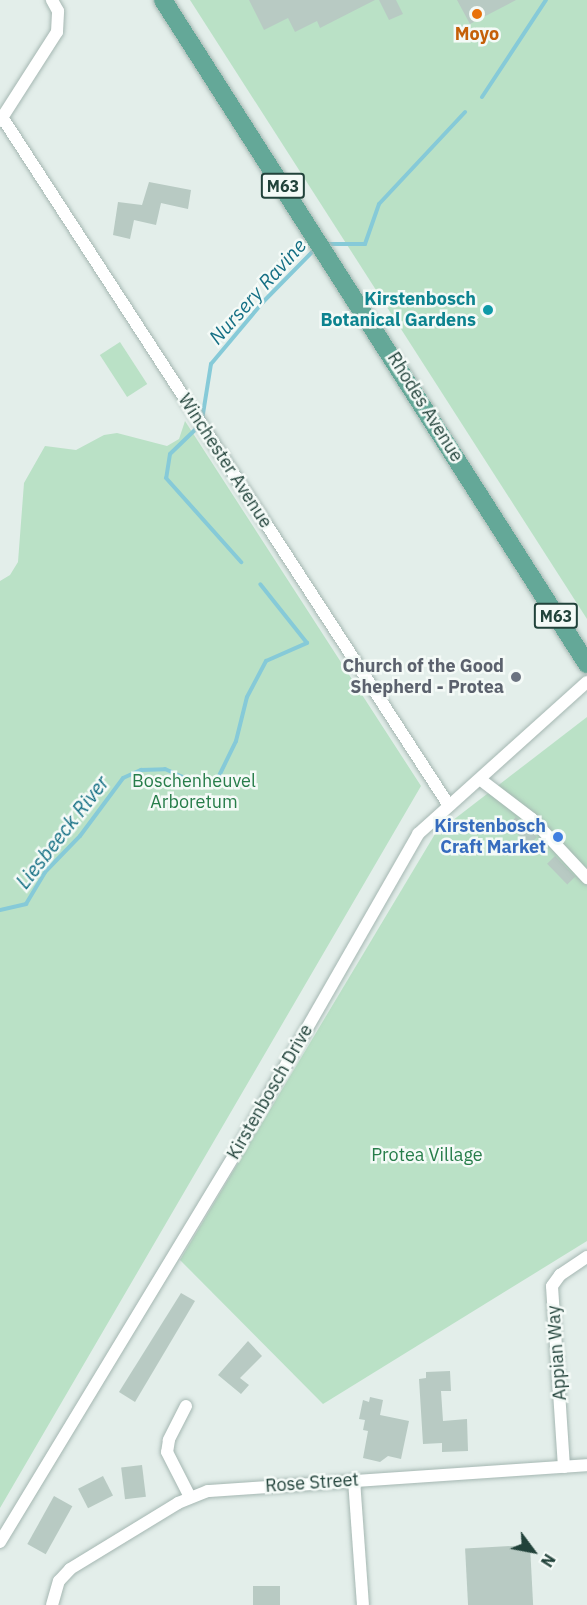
<!DOCTYPE html>
<style>
body{margin:0}
#map{position:relative;width:587px;height:1605px;overflow:hidden;background:#e3eeea;font-family:"IBM Plex Sans",sans-serif}
div>[style]{position:absolute}
.green>*{inset:0;background:#bae1c6;transform-origin:0 0}
.stream>*{height:4px;margin:-2px;padding:0 2px;transform-origin:2px;border-radius:2px;background:#86cad8}
.building>*{inset:0;background:#b8cac3;transform-origin:0 0}
.roads{filter:drop-shadow(0 0 2px #a5b7b2) drop-shadow(0 0 2px #a5b7b2)}
.street>*{height:12px;margin:-6px;padding:0 6px;transform-origin:6px;border-radius:6px;background:#fff}
.primary>*{height:18px;margin:-9px;padding:0 9px;transform-origin:9px;border-radius:9px;background:#64a898}
.dots>*{width:16px;height:16px;translate:-50% -50%;box-sizing:border-box;border:3px solid #f4faf7;border-radius:50%}
span{translate:-50% -50%;white-space:nowrap;text-align:center;line-height:1.15;-webkit-text-stroke:5px #f4faf7;paint-order:stroke}
.shield-label span{padding:2px 4px;background:#f4faf7;border:2px solid;border-radius:4px;-webkit-text-stroke-width:0}
.shield-label{font-size:16px;color:#21423a;font-weight:700}
.food-label{font-size:18px;color:#c56008;font-weight:700}
.culture-label{font-size:18px;color:#0d838f;font-weight:700}
.right{translate:-100% -50%;text-align:right}
.street-label{font-size:18px;color:#21423a}
.worship-label{font-size:18px;color:#5b616d;font-weight:700}
.park-label{font-size:18px;color:#277d4a}
.shop-label{font-size:18px;color:#366cbe;font-weight:700}
.water-label{font-size:20px;color:#146f84;font-style:italic}
.north{position:absolute;left:503px;top:1521px;width:60px;height:60px;-webkit-text-stroke:4px #f4faf7;paint-order:stroke;rotate:122deg;font-size:16px;font-weight:700;line-height:24px;text-align:center;color:#21423a}
.north::after{content:'';display:block;margin:auto;width:21px;height:27px;background:#21423a;clip-path:polygon(50% 0,100% 100%,50% 72%,0 100%)}
</style>
<div id="map">
<div class="green">
<div style="clip-path:polygon(190px 0,587px 0,587px 619px)"></div>
<div style="left:120px;top:342px;width:50px;height:24px;rotate:57deg"></div>
<div style="clip-path:polygon(185px 421px,421px 786px,0 1508px,0 581px,10px 575px,18px 562px,24px 483px,45px 446px,76px 450px,104px 435px,117px 433px,167px 446px,179px 439px)"></div>
<div style="clip-path:polygon(587px 717px,587px 1241px,323px 1404px,180px 1260px,435px 834px)"></div>
</div>
<div class="stream">
<div style="left:482px;top:97px;width:116px;rotate:-56.6deg"></div>
<div style="left:327px;top:244px;width:38px"></div>
<div style="left:365px;top:244px;width:42px;rotate:-70.7deg"></div>
<div style="left:379px;top:204px;width:126px;rotate:-46.9deg"></div>
<div style="left:202px;top:420px;width:57px;rotate:-80.9deg"></div>
<div style="left:211px;top:364px;width:81px;rotate:-50deg"></div>
<div style="left:263px;top:302px;width:74px;rotate:-45.5deg"></div>
<div style="left:199px;top:426px;width:40px;rotate:136deg"></div>
<div style="left:170px;top:454px;width:24px;rotate:99deg"></div>
<div style="left:166px;top:478px;width:113px;rotate:48.2deg"></div>
<div style="left:0;top:910px;width:27px;rotate:-13deg"></div>
<div style="left:26px;top:904px;width:37px;rotate:-59deg"></div>
<div style="left:45px;top:872px;width:50px;rotate:-45.8deg"></div>
<div style="left:80px;top:836px;width:72px;rotate:-53.4deg"></div>
<div style="left:123px;top:778px;width:20px;rotate:-24deg"></div>
<div style="left:141px;top:770px;width:24px;rotate:-2deg"></div>
<div style="left:165px;top:769px;width:44px;rotate:24.2deg"></div>
<div style="left:205px;top:787px;width:14px;rotate:-30deg"></div>
<div style="left:217px;top:780px;width:43px;rotate:-64deg"></div>
<div style="left:236px;top:741px;width:45px;rotate:-76deg"></div>
<div style="left:247px;top:697px;width:41px;rotate:-62.2deg"></div>
<div style="left:266px;top:661px;width:45px;rotate:-23.7deg"></div>
<div style="left:307px;top:643px;width:75px;rotate:-128.5deg"></div>
</div>
<div class="building">
<div style="clip-path:polygon(249px 0,375px 0,320px 28px,317px 21px,295px 32px,288px 18px,264px 30px)"></div>
<div style="clip-path:polygon(379px 0,396px 0,403px 14px,389px 20px)"></div>
<div style="clip-path:polygon(457px 0,516px 0,470px 24px)"></div>
<div style="clip-path:polygon(149px 182px,191px 190px,188px 209px,161px 203px,156px 225px,134px 220px,130px 239px,113px 235px,118px 202px,142px 205px)"></div>
<div style="left:516px;top:817px;width:29px;height:11px;rotate:44deg"></div>
<div style="left:555px;top:856px;width:29px;height:11px;rotate:46deg"></div>
<div style="clip-path:polygon(181px 1293px,195px 1301px,135px 1402px,119px 1392px)"></div>
<div style="clip-path:polygon(248px 1341px,262px 1356px,240px 1378px,249px 1385px,241px 1394px,218px 1375px)"></div>
<div style="clip-path:polygon(450px 1371px,451px 1391px,441px 1391px,443px 1421px,467px 1419px,468px 1451px,442px 1452px,442px 1443px,423px 1444px,419px 1379px,426px 1378px,426px 1372px)"></div>
<div style="clip-path:polygon(370px 1397px,383px 1400px,380px 1415px,409px 1421px,401px 1459px,388px 1456px,380px 1462px,363px 1458px,368px 1431px,363px 1430px,365px 1420px,359px 1419px,363px 1400px,369px 1402px)"></div>
<div style="left:142px;top:1465px;width:32px;height:21px;rotate:83deg"></div>
<div style="left:103px;top:1476px;width:22px;height:28px;rotate:63deg"></div>
<div style="left:54px;top:1496px;width:21px;height:55px;rotate:29deg"></div>
<div style="left:530px;top:1545px;width:60px;height:65px;rotate:87deg"></div>
<div style="left:280px;top:1586px;width:19px;height:27px;rotate:90deg"></div>
</div>
<div class="roads">
<div class="street">
<div style="left:2px;top:117px;width:819px;rotate:57.01deg"></div>
<div style="left:0;top:121px;width:106px;rotate:-57.4deg"></div>
<div style="left:57px;top:32px;width:21px;rotate:-87deg"></div>
<div style="left:58px;top:11px;width:13px;rotate:-119deg"></div>
<div style="left:481px;top:780px;width:64px;rotate:37.4deg"></div>
<div style="left:532px;top:819px;width:81px;rotate:47deg"></div>
<div style="left:186px;top:1406px;width:38px;rotate:117deg"></div>
<div style="left:169px;top:1440px;width:12px;rotate:99deg"></div>
<div style="left:167px;top:1452px;width:51px;rotate:62.9deg"></div>
<div style="left:564px;top:1467px;width:181px;rotate:-93.8deg"></div>
<div style="left:552px;top:1286px;width:14px;rotate:-54deg"></div>
<div style="left:560px;top:1275px;width:32px;rotate:-34deg"></div>
<div style="left:354px;top:1480px;width:125px;rotate:85.9deg"></div>
<div style="left:0;top:1542px;width:462px;rotate:-58.8deg"></div>
<div style="left:239px;top:1147px;width:361px;rotate:-60.2deg"></div>
<div style="left:418px;top:834px;width:227px;rotate:-42deg"></div>
<div style="left:52px;top:1605px;width:25px;rotate:-74deg"></div>
<div style="left:59px;top:1581px;width:16px;rotate:-47deg"></div>
<div style="left:70px;top:1569px;width:127px;rotate:-31.4deg"></div>
<div style="left:178px;top:1503px;width:32px;rotate:-22deg"></div>
<div style="left:208px;top:1491px;width:380px;rotate:-3.9deg"></div>
</div>
<div class="primary">
<div style="left:163px;top:0;width:788px;rotate:57.44deg"></div>
</div>
</div>
<div class="dots">
<div style="left:477px;top:14px;background:#e8710a"></div>
<div style="left:488px;top:310px;background:#0f9aa8"></div>
<div style="left:516px;top:677px;background:#6b7280"></div>
<div style="left:558px;top:837px;background:#3f7fe0"></div>
</div>
<div class="shield-label">
<span style="left:283px;top:186px">M63</span>
<span style="left:556px;top:616px">M63</span>
</div>
<div class="food-label">
<span style="left:477px;top:34px">Moyo</span>
</div>
<div class="culture-label">
<span class="right" style="left:476px;top:310px">Kirstenbosch<br>Botanical Gardens</span>
</div>
<div class="street-label">
<span style="left:425px;top:407px;rotate:58deg">Rhodes Avenue</span>
<span style="left:225px;top:461px;rotate:57deg">Winchester Avenue</span>
<span style="left:270px;top:1092px;rotate:-60deg">Kirstenbosch Drive</span>
<span style="left:557px;top:1353px;rotate:-94deg">Appian Way</span>
<span style="left:312px;top:1483px;rotate:-4deg">Rose Street</span>
</div>
<div class="worship-label">
<span class="right" style="left:504px;top:677px">Church of the Good<br>Shepherd - Protea</span>
</div>
<div class="park-label">
<span style="left:194px;top:792px">Boschenheuvel<br>Arboretum</span>
<span style="left:427px;top:1155px">Protea Village</span>
</div>
<div class="shop-label">
<span class="right" style="left:546px;top:837px">Kirstenbosch<br>Craft Market</span>
</div>
<div class="water-label">
<span style="left:257px;top:291px;rotate:-48deg">Nursery Ravine</span>
<span style="left:62px;top:832px;rotate:-52deg">Liesbeeck River</span>
</div>
<div class="north">N</div>
</div>
